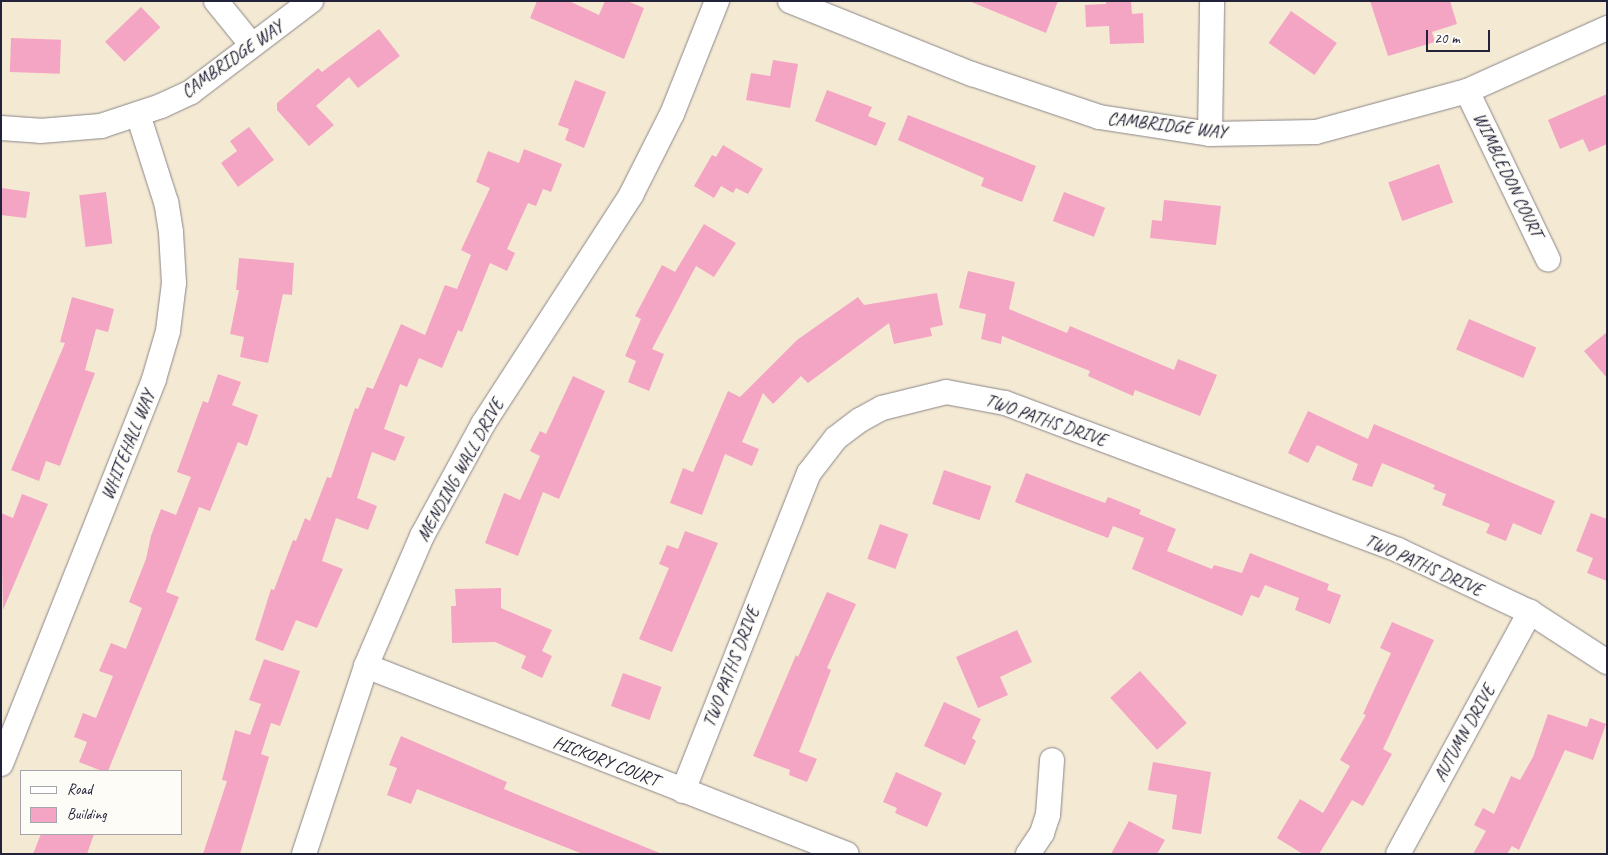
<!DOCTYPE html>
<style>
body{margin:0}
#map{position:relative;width:1608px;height:855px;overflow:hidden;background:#f4ead4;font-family:Caveat,sans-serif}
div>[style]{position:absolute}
.building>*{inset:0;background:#f4a5c3;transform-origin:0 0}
.roads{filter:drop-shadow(0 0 1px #8b8688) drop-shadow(0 0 1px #8b8688)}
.minor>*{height:24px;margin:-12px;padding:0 12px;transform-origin:12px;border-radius:12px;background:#fff}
span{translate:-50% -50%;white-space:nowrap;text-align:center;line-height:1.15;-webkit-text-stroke:4px #fdfcf7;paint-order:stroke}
.street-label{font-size:18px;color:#22223b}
.frame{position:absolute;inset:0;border:2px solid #22223b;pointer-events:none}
.legend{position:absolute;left:20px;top:770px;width:162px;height:65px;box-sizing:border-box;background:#fdfcf7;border:1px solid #a5a5ac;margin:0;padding:6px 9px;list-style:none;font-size:15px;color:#22223b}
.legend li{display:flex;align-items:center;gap:10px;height:25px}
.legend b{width:25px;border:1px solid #a5a5ac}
.scale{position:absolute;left:1426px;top:30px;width:64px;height:22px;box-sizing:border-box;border:2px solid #22223b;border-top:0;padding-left:6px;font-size:15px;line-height:18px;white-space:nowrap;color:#22223b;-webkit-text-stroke:4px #fdfcf7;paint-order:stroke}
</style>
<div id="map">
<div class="building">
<div style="clip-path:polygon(537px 1px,569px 1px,599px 15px,605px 1px,627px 1px,644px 8px,624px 59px,530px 18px)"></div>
<div style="clip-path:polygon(969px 1px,1058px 1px,1046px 33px)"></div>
<div style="clip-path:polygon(1106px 1px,1131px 1px,1132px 14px,1143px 13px,1144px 43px,1110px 44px,1109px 26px,1086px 27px,1085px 5px,1106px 4px)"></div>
<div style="clip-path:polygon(1370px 1px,1450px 1px,1457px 24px,1432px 32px,1435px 42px,1388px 56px)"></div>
<div style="left:141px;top:7px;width:28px;height:50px;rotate:46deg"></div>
<div style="left:1291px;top:11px;width:56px;height:39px;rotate:35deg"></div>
<div style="clip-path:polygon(379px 29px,400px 56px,358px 88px,349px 77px,316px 106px,334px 125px,309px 146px,277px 110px,277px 103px,318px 68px,322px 72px)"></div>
<div style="left:11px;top:38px;width:50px;height:34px;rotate:2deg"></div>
<div style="clip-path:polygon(773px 60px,798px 64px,790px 108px,746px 100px,751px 73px,770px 76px)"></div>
<div style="clip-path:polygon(575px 80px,606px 92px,584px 148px,565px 140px,569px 129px,558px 125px)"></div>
<div style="clip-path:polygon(827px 90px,872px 107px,868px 116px,886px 123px,876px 146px,815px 121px)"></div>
<div style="clip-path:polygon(1607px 94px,1607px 144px,1589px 152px,1583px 139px,1560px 149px,1548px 120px)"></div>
<div style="clip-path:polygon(908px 115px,1036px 166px,1022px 202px,981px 186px,984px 178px,898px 140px)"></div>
<div style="clip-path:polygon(249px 127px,274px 160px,238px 187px,221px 163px,237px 151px,230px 141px)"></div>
<div style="clip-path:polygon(723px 145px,763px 169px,748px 194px,736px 188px,733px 193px,721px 186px,714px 198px,694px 186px,712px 155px,716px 157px)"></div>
<div style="clip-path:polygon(524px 149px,562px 164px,551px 192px,543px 189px,536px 206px,528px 203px,507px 249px,515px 253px,507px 271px,490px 263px,462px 332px,458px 330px,442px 368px,419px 358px,407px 387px,400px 384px,384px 429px,405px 437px,395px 461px,372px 452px,357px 498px,377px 506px,368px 530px,336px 518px,322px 561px,343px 569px,317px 628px,296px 620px,283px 651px,255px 640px,271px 589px,274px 590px,293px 540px,296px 541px,305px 518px,310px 521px,327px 477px,331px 478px,355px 408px,358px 409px,367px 387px,373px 389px,401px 324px,425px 335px,445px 285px,457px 289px,471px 255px,461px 250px,490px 188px,476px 182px,488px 151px,519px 163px)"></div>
<div style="left:1439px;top:164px;width:41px;height:54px;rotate:70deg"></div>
<div style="clip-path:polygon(1px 188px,30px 192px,26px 218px,1px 215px)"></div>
<div style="left:106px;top:192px;width:52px;height:27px;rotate:83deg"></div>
<div style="left:1064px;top:192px;width:44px;height:31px;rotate:21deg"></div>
<div style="clip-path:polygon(1164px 200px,1221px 206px,1216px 245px,1150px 238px,1152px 220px,1162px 221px)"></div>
<div style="clip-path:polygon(704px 224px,736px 243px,714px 277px,696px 266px,652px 349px,664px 354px,649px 391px,628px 382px,636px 361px,625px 356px,641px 319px,635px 316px,662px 265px,675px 272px)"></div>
<div style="clip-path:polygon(239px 258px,294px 263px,292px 295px,283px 294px,268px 363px,240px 357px,244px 337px,230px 334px,239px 290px,236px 290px)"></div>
<div style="clip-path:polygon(968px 271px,1015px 282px,1009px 309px,1067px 333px,1070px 326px,1174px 370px,1178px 359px,1217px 375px,1200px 416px,1135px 390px,1133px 396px,1088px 376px,1090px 371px,1002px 336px,1001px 344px,981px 339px,986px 314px,959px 308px)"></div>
<div style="clip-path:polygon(937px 293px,943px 325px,930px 328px,932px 336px,894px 344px,889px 323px,808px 383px,801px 376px,773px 404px,763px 393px,742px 442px,759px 449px,752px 466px,725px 454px,702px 515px,670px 503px,683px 468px,693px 472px,728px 391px,740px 397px,797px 340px,858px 297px,864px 305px)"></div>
<div style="clip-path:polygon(72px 297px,114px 309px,108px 332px,96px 329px,85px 370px,95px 373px,60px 466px,46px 461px,39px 481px,11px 470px,65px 343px,60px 342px)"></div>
<div style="left:1469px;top:319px;width:73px;height:33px;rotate:23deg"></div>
<div style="clip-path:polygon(1607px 332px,1607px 378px,1584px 351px)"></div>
<div style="clip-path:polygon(218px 374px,241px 382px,232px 405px,258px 415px,247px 446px,238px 442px,210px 511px,199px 507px,166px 592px,179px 597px,108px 771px,102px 771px,79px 762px,87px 742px,74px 737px,83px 713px,96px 718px,113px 676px,99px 671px,111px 643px,126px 649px,142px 608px,129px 602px,146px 559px,151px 536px,161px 509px,176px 515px,191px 477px,177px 472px,203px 401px,208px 403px)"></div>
<div style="clip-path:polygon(573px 376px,605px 391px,559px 499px,543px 492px,518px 556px,485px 543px,504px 493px,520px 500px,540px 456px,530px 451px,540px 431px,546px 434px)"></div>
<div style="clip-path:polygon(1308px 411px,1368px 439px,1374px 424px,1555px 501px,1541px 535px,1513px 523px,1506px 541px,1486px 533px,1490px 524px,1442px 505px,1446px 494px,1433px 489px,1435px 485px,1382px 463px,1372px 487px,1352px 480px,1358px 464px,1317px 445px,1308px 463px,1288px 453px)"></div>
<div style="left:944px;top:470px;width:50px;height:36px;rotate:19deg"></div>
<div style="clip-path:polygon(1026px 473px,1105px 503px,1108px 497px,1141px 510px,1139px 514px,1176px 529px,1167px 551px,1212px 569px,1214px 565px,1242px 573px,1250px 553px,1329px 584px,1327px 590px,1341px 595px,1330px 624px,1295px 610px,1299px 598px,1265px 585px,1259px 598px,1251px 595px,1242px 616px,1132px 569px,1144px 538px,1113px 526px,1108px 538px,1015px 502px)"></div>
<div style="clip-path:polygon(22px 494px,48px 504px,3px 610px,1px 513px,13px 518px)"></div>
<div style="clip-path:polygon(1591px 513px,1607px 519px,1607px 581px,1587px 573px,1593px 558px,1576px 551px)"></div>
<div style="left:880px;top:524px;width:30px;height:37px;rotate:20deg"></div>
<div style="clip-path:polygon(685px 531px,718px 543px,672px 652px,639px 639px,669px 568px,659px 564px,667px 545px,678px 549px)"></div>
<div style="clip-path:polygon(501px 588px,501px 608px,552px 630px,542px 651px,552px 656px,542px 678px,521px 668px,526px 656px,495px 642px,452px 643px,451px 606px,456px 606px,455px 589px)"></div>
<div style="clip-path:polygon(827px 592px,856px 604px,827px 668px,831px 670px,799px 752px,817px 759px,807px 782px,789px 775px,790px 770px,753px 756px,796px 655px,798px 657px)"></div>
<div style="clip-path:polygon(1392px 622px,1434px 640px,1383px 749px,1392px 754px,1363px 806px,1352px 800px,1319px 854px,1303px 854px,1277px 838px,1300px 799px,1323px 813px,1350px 766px,1340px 760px,1366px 715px,1363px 714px,1391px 653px,1380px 648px)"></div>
<div style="clip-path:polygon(1017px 630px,1032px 662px,1000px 677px,1008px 695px,978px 708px,956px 657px)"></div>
<div style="clip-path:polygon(264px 659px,300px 671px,280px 726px,271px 723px,261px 754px,269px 757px,240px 854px,203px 854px,227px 781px,222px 780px,235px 730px,250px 735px,261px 704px,249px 700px)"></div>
<div style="left:1140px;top:671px;width:70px;height:40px;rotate:48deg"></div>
<div style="left:623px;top:673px;width:41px;height:35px;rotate:20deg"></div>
<div style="clip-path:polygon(944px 702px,981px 719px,972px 738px,976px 741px,965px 765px,924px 746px)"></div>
<div style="clip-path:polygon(1548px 714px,1587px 727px,1590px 718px,1606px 724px,1593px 760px,1565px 750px,1519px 850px,1512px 846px,1507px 854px,1473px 854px,1486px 831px,1474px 825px,1483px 808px,1494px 814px,1511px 776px,1520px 780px,1533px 757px)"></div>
<div style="clip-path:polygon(401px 736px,507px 782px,504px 789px,662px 854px,583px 854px,417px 789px,411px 804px,387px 795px,397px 768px,389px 765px)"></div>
<div style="clip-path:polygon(1153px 762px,1211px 772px,1201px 834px,1172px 829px,1177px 795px,1148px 790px)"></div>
<div style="clip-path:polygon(896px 772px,942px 793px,927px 827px,895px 813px,897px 808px,883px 802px)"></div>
<div style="clip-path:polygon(1129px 821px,1165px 840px,1157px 854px,1111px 854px)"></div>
<div style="clip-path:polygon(41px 834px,94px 834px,87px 854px,33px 854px)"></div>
</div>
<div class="roads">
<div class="minor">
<div style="left:216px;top:1px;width:55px;rotate:50.9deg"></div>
<div style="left:790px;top:1px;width:196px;rotate:21.9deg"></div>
<div style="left:972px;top:74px;width:134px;rotate:18.7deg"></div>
<div style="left:1099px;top:117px;width:112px;rotate:8.7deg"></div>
<div style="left:1210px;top:134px;width:106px;rotate:-1.1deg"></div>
<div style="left:1316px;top:132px;width:156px;rotate:-15.2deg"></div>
<div style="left:1467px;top:91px;width:154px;rotate:-24.2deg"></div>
<div style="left:1467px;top:91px;width:187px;rotate:64.3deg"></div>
<div style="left:1px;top:128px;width:39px;rotate:4deg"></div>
<div style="left:40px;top:131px;width:61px;rotate:-4.7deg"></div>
<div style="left:101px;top:126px;width:63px;rotate:-18.4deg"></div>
<div style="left:161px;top:106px;width:33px;rotate:-25deg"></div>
<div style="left:191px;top:92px;width:151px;rotate:-37.2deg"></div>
<div style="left:1210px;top:134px;width:133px;rotate:-89.1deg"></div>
<div style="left:366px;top:666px;width:516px;rotate:21.35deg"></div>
<div style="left:1px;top:764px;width:414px;rotate:-68.3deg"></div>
<div style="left:154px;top:379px;width:50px;rotate:-73.7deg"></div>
<div style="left:168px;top:331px;width:48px;rotate:-82.9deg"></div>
<div style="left:174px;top:283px;width:51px;rotate:-93.4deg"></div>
<div style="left:171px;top:232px;width:30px;rotate:-99deg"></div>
<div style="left:166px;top:202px;width:92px;rotate:-107.7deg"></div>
<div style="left:683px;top:791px;width:342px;rotate:-68.4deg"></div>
<div style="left:809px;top:473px;width:44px;rotate:-52.4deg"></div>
<div style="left:836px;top:438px;width:30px;rotate:-37deg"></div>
<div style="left:860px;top:420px;width:25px;rotate:-29deg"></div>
<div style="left:882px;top:408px;width:66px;rotate:-14deg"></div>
<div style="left:946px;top:392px;width:60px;rotate:10.6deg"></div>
<div style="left:1005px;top:403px;width:420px;rotate:20.5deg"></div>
<div style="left:1398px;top:550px;width:146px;rotate:25.2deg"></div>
<div style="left:1530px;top:612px;width:92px;rotate:33deg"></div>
<div style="left:304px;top:854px;width:198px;rotate:-71.7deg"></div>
<div style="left:366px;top:666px;width:142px;rotate:-66.7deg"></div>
<div style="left:422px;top:536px;width:128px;rotate:-61.4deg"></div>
<div style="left:483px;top:424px;width:273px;rotate:-57.1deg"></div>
<div style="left:631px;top:195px;width:91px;rotate:-63.2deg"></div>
<div style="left:672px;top:114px;width:122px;rotate:-68.3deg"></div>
<div style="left:1028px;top:854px;width:25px;rotate:-56deg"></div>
<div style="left:1042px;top:833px;width:19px;rotate:-72deg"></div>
<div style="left:1048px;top:815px;width:55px;rotate:-85.8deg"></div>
<div style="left:1398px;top:854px;width:276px;rotate:-61.4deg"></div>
</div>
</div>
<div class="street-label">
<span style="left:232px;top:59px;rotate:-35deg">CAMBRIDGE WAY</span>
<span style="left:1167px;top:125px;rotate:7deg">CAMBRIDGE WAY</span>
<span style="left:1508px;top:175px;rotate:64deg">WIMBLEDON COURT</span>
<span style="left:1046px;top:420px;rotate:19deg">TWO PATHS DRIVE</span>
<span style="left:128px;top:445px;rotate:-68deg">WHITEHALL WAY</span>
<span style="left:460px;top:470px;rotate:-61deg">MENDING WALL DRIVE</span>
<span style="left:1424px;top:565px;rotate:24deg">TWO PATHS DRIVE</span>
<span style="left:731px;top:667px;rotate:-69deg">TWO PATHS DRIVE</span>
<span style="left:1464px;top:733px;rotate:-61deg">AUTUMN DRIVE</span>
<span style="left:606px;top:761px;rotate:21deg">HICKORY COURT</span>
</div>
<div class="frame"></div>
<ul class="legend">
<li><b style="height:6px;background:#fff"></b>Road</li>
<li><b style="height:14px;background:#f4a5c3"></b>Building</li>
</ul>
<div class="scale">20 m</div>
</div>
